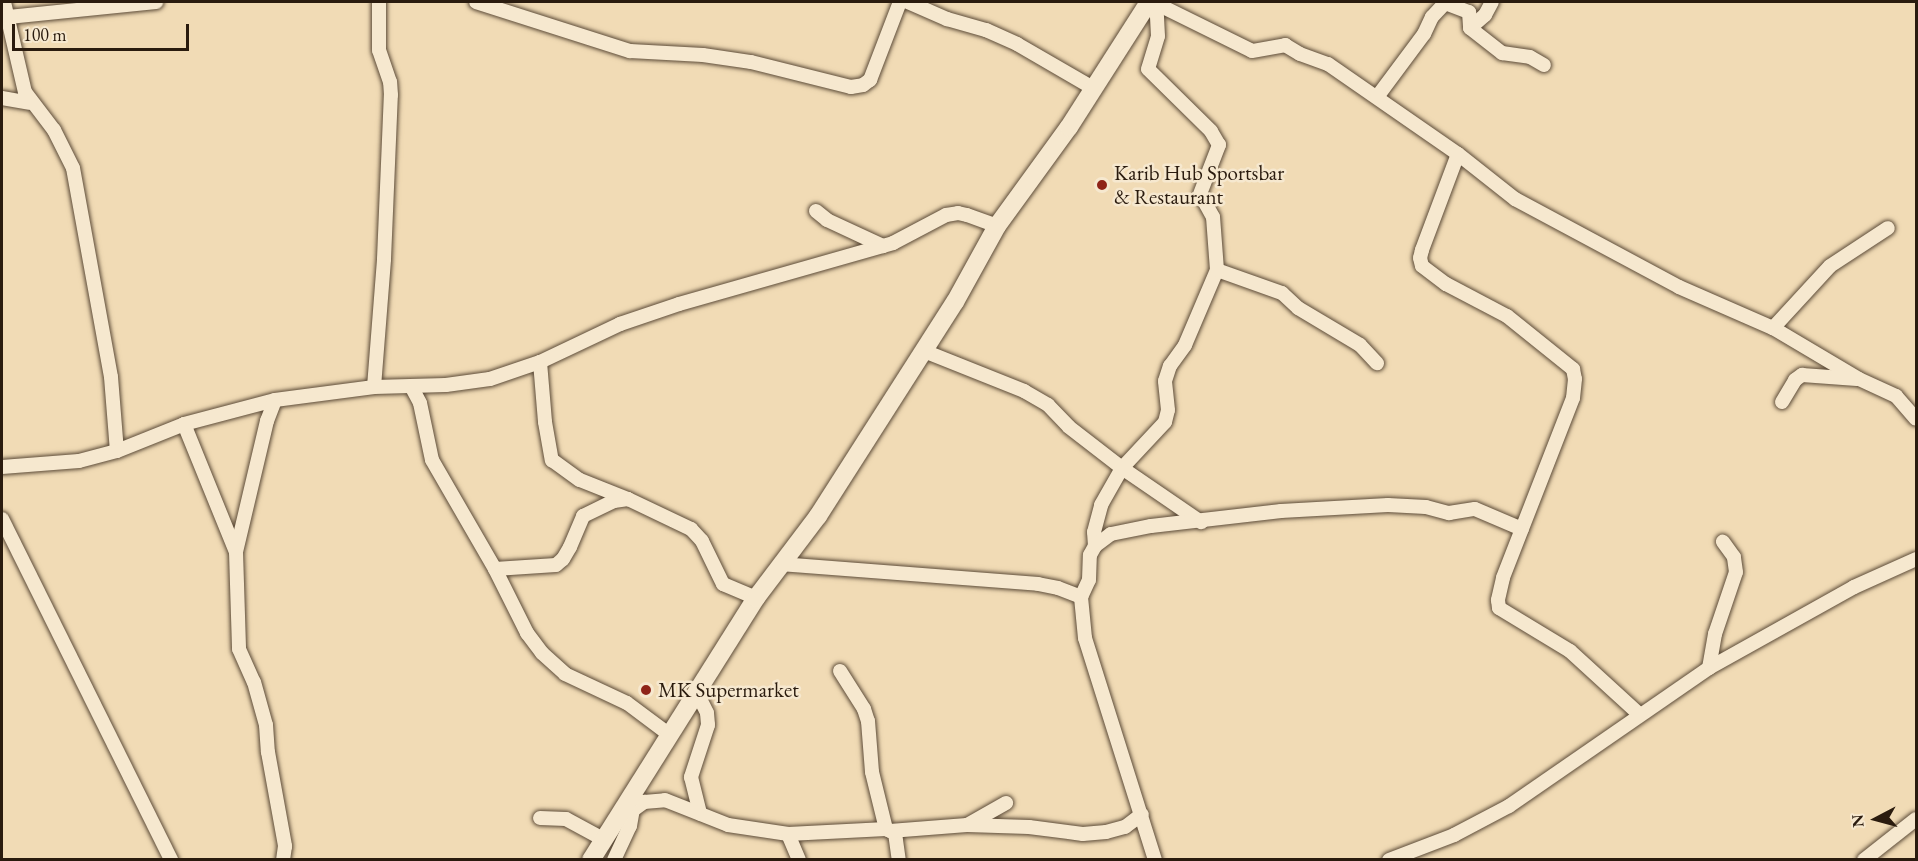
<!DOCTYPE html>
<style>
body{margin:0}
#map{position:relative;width:1918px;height:861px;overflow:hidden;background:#f1dbb5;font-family:"EB Garamond",serif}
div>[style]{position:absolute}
.roads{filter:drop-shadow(0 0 2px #5c4b38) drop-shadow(0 0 2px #5c4b38)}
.street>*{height:14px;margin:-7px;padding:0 7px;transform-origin:7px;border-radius:7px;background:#f6e8cf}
.secondary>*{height:18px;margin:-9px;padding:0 9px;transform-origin:9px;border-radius:9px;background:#f6e8cf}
.dots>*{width:16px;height:16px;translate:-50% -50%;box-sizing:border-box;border:3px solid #f6e8cf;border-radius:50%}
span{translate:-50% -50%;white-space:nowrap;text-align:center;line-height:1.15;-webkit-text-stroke:5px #f6e8cf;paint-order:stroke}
.poi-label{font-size:21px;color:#2a1b0e}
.left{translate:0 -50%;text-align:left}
.frame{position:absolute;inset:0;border:3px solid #2a1b0e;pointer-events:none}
.north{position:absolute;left:1846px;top:789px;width:60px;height:60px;-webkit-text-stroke:4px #f6e8cf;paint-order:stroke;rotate:264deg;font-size:16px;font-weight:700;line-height:24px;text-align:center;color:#2a1b0e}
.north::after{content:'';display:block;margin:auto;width:21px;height:27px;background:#2a1b0e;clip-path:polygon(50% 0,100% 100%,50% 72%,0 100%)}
.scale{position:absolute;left:12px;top:24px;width:177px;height:27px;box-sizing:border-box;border:3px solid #2a1b0e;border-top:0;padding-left:8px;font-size:18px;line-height:21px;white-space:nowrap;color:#2a1b0e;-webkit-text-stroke:4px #f6e8cf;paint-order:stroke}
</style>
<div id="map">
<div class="roads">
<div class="street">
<div style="left:4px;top:2px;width:92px;rotate:76.9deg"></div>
<div style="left:25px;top:92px;width:48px;rotate:52.7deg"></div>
<div style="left:54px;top:130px;width:42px;rotate:63.4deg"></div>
<div style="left:73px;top:168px;width:212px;rotate:79.7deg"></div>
<div style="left:111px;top:377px;width:74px;rotate:85.4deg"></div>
<div style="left:476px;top:2px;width:162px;rotate:17.7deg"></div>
<div style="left:630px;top:51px;width:73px;rotate:3.1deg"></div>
<div style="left:703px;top:55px;width:49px;rotate:8.3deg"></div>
<div style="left:751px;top:62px;width:103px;rotate:14deg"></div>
<div style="left:851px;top:87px;width:12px;rotate:-9deg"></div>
<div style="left:863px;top:85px;width:9px;rotate:-36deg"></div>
<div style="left:870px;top:80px;width:84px;rotate:-69deg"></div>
<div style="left:908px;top:2px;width:43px;rotate:23.6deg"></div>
<div style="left:947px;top:19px;width:41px;rotate:15.8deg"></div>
<div style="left:986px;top:30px;width:34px;rotate:24deg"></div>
<div style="left:1017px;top:44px;width:88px;rotate:30.1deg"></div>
<div style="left:1153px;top:2px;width:110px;rotate:26.3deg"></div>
<div style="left:1252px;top:51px;width:34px;rotate:-10deg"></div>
<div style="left:1285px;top:45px;width:17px;rotate:31deg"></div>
<div style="left:1300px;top:54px;width:30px;rotate:20deg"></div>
<div style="left:1328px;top:64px;width:158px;rotate:34.7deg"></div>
<div style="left:1458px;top:154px;width:73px;rotate:38.3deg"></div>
<div style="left:1515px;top:199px;width:186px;rotate:28.2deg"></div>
<div style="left:1679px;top:287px;width:103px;rotate:23.6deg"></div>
<div style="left:1773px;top:328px;width:100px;rotate:30.7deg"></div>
<div style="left:1859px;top:379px;width:41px;rotate:24.7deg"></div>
<div style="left:1896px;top:396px;width:30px;rotate:49deg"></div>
<div style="left:8px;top:17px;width:149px;rotate:-5.8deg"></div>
<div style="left:1470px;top:28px;width:20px;rotate:-41deg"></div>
<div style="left:1485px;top:15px;width:15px;rotate:-62deg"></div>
<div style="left:1377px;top:97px;width:79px;rotate:-53.3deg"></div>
<div style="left:1424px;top:34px;width:19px;rotate:-65deg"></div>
<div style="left:1432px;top:17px;width:19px;rotate:-47deg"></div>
<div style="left:1445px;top:3px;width:26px;rotate:21deg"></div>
<div style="left:1469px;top:12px;width:16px;rotate:86deg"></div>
<div style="left:1470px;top:28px;width:41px;rotate:38deg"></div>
<div style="left:1502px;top:53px;width:28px;rotate:8deg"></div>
<div style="left:1530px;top:57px;width:16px;rotate:30deg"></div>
<div style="left:2px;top:98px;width:28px;rotate:10deg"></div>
<div style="left:1458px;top:154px;width:103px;rotate:110.6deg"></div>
<div style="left:1422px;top:250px;width:8px;rotate:104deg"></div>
<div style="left:1420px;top:258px;width:8px;rotate:76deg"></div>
<div style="left:1422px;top:266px;width:30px;rotate:37deg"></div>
<div style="left:1446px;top:284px;width:69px;rotate:27.7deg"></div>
<div style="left:1507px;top:316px;width:85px;rotate:38.8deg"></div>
<div style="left:1573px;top:369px;width:10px;rotate:79deg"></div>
<div style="left:1575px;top:379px;width:19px;rotate:96deg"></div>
<div style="left:1573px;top:398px;width:193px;rotate:111.3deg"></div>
<div style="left:1503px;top:578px;width:23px;rotate:103deg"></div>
<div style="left:1498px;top:600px;width:8px;rotate:83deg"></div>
<div style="left:1499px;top:608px;width:83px;rotate:31.2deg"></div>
<div style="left:1570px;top:651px;width:93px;rotate:42.4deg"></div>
<div style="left:816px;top:211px;width:14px;rotate:39deg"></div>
<div style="left:827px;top:220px;width:62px;rotate:24.9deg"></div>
<div style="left:1217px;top:270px;width:69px;rotate:19.5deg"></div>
<div style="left:1282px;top:293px;width:22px;rotate:43deg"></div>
<div style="left:1298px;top:308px;width:72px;rotate:30.8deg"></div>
<div style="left:1360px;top:345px;width:25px;rotate:47deg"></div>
<div style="left:1773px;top:328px;width:84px;rotate:-47.4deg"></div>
<div style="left:1830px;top:266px;width:69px;rotate:-33.2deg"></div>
<div style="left:924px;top:351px;width:108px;rotate:21.8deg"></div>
<div style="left:1024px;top:391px;width:28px;rotate:30deg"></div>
<div style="left:1048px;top:405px;width:30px;rotate:46deg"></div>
<div style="left:1069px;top:427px;width:67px;rotate:37.7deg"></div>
<div style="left:1122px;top:468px;width:96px;rotate:34.4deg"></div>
<div style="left:540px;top:362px;width:60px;rotate:85.2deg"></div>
<div style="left:545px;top:422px;width:39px;rotate:80deg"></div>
<div style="left:552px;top:460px;width:34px;rotate:36deg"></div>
<div style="left:580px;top:480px;width:52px;rotate:21.6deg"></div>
<div style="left:411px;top:386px;width:19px;rotate:62deg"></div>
<div style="left:420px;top:403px;width:58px;rotate:78.1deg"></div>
<div style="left:432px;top:460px;width:126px;rotate:60deg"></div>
<div style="left:495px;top:569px;width:72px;rotate:63.4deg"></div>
<div style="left:527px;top:633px;width:25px;rotate:53deg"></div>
<div style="left:542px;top:653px;width:31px;rotate:42deg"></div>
<div style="left:565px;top:674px;width:68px;rotate:25.1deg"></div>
<div style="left:627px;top:703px;width:54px;rotate:36.7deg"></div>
<div style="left:374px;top:387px;width:128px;rotate:-85.5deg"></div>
<div style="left:384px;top:259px;width:164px;rotate:-87.6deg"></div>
<div style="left:391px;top:95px;width:13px;rotate:-94deg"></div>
<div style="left:390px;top:82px;width:34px;rotate:-109deg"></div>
<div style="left:379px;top:50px;width:48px;rotate:-90deg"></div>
<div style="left:1782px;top:402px;width:26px;rotate:-59deg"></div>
<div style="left:1795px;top:380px;width:9px;rotate:-36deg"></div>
<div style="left:1802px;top:375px;width:55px;rotate:4.2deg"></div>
<div style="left:184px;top:424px;width:138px;rotate:67.9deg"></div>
<div style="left:236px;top:552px;width:97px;rotate:88.2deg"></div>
<div style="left:239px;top:649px;width:36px;rotate:66deg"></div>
<div style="left:254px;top:682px;width:45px;rotate:74.4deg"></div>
<div style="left:266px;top:725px;width:27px;rotate:86deg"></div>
<div style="left:268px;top:752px;width:96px;rotate:79.7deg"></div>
<div style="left:285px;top:846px;width:14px;rotate:98deg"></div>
<div style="left:2px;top:467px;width:77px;rotate:-4.5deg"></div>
<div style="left:79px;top:461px;width:39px;rotate:-15deg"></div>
<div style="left:117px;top:451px;width:72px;rotate:-21.9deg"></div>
<div style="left:184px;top:424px;width:94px;rotate:-14.8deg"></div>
<div style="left:275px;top:400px;width:100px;rotate:-7.5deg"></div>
<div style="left:374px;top:387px;width:72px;rotate:-1.6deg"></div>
<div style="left:446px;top:385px;width:44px;rotate:-7.8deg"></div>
<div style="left:490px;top:379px;width:53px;rotate:-18.8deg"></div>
<div style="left:540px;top:362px;width:89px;rotate:-25.4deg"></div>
<div style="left:620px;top:324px;width:62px;rotate:-18.7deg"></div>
<div style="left:679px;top:304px;width:223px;rotate:-15.9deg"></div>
<div style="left:893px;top:243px;width:60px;rotate:-27.8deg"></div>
<div style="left:946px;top:215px;width:12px;rotate:-9deg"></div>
<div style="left:958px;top:213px;width:9px;rotate:13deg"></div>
<div style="left:967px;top:215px;width:32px;rotate:20deg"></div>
<div style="left:2px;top:519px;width:381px;rotate:63.6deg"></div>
<div style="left:1095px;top:546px;width:14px;rotate:-94deg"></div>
<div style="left:1094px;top:532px;width:28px;rotate:-75deg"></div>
<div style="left:1101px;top:505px;width:43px;rotate:-60.4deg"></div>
<div style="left:1122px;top:468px;width:63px;rotate:-46.9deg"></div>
<div style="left:1165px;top:422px;width:12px;rotate:-76deg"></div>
<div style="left:1168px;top:410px;width:29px;rotate:-96deg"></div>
<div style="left:1165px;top:381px;width:16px;rotate:-72deg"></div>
<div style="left:1170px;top:366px;width:26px;rotate:-54deg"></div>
<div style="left:1185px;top:345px;width:82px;rotate:-66.9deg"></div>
<div style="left:1217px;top:270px;width:53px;rotate:-94.3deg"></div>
<div style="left:1213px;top:217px;width:26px;rotate:-119deg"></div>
<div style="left:1200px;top:194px;width:53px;rotate:-68.8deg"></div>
<div style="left:1219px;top:145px;width:16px;rotate:-120deg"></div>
<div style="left:1211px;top:131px;width:88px;rotate:-135.5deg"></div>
<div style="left:1148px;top:69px;width:34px;rotate:-73deg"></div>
<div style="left:1158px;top:36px;width:33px;rotate:-93deg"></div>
<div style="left:236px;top:552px;width:135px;rotate:-76.7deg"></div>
<div style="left:267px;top:421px;width:22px;rotate:-69deg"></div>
<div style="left:780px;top:564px;width:259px;rotate:4.4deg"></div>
<div style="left:1038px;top:584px;width:20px;rotate:11deg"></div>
<div style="left:1058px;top:588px;width:25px;rotate:21deg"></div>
<div style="left:495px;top:569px;width:61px;rotate:-3.8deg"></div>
<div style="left:556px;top:565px;width:9px;rotate:-41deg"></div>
<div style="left:563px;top:559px;width:14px;rotate:-60deg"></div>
<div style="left:570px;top:547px;width:34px;rotate:-67deg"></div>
<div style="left:583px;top:516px;width:34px;rotate:-26deg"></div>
<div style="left:614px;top:501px;width:14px;rotate:-8deg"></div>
<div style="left:628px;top:499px;width:70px;rotate:25.5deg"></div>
<div style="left:691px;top:529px;width:16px;rotate:47deg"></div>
<div style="left:702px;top:541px;width:48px;rotate:64deg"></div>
<div style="left:723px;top:584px;width:36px;rotate:23deg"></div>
<div style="left:1709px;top:668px;width:35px;rotate:-80deg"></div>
<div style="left:1715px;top:634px;width:65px;rotate:-71.3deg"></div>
<div style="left:1736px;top:572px;width:15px;rotate:-98deg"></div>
<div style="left:1734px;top:557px;width:19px;rotate:-126deg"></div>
<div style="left:840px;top:671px;width:45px;rotate:57.7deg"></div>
<div style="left:864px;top:709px;width:13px;rotate:72deg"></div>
<div style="left:868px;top:721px;width:51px;rotate:85.5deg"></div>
<div style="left:872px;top:772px;width:59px;rotate:76.2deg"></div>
<div style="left:697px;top:693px;width:22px;rotate:63deg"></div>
<div style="left:707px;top:713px;width:12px;rotate:85deg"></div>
<div style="left:708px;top:725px;width:55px;rotate:108.1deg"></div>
<div style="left:691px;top:777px;width:38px;rotate:76deg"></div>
<div style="left:633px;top:810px;width:14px;rotate:-36deg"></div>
<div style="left:644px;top:802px;width:21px;rotate:-5deg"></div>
<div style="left:665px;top:800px;width:68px;rotate:21.6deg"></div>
<div style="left:728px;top:825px;width:61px;rotate:8.5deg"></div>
<div style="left:788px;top:834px;width:98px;rotate:-2.9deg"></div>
<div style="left:886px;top:829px;width:10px;rotate:24deg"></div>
<div style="left:895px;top:833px;width:27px;rotate:82deg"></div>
<div style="left:540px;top:818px;width:26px;rotate:2deg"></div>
<div style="left:566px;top:819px;width:42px;rotate:28.4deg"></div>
<div style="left:967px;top:825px;width:62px;rotate:1.8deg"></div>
<div style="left:1029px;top:827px;width:54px;rotate:7.4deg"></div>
<div style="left:1083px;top:834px;width:23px;rotate:-5deg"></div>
<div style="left:1106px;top:832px;width:20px;rotate:-15deg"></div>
<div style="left:1125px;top:827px;width:21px;rotate:-37deg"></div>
<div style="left:890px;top:831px;width:77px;rotate:-4.5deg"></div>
<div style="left:967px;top:825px;width:45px;rotate:-29.4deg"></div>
<div style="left:788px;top:834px;width:28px;rotate:67deg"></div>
<div style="left:614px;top:860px;width:38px;rotate:-65deg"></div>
<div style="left:630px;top:826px;width:23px;rotate:-80deg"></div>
<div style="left:1155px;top:860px;width:233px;rotate:-107.5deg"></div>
<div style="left:1085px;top:638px;width:41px;rotate:-95.6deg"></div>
<div style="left:1081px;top:597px;width:19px;rotate:-65deg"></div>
<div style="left:1089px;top:580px;width:25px;rotate:-88deg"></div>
<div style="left:1090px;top:555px;width:10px;rotate:-61deg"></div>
<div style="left:1095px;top:546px;width:20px;rotate:-37deg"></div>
<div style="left:1111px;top:534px;width:41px;rotate:-11.3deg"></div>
<div style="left:1151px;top:526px;width:131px;rotate:-6.6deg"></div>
<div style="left:1281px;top:511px;width:107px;rotate:-3.2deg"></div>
<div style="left:1388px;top:505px;width:38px;rotate:3deg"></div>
<div style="left:1426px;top:507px;width:24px;rotate:15deg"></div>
<div style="left:1449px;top:513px;width:26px;rotate:-9deg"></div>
<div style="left:1475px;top:509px;width:51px;rotate:23.1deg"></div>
<div style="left:1389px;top:860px;width:70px;rotate:-21deg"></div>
<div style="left:1454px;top:835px;width:62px;rotate:-27.8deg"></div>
<div style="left:1509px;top:806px;width:243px;rotate:-34.6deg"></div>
<div style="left:1709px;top:668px;width:166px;rotate:-29.2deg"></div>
<div style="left:1854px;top:587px;width:68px;rotate:-24.3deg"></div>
<div style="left:1864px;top:860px;width:66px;rotate:-38.3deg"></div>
</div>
<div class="secondary">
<div style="left:591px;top:860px;width:310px;rotate:-57.8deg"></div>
<div style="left:756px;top:598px;width:103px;rotate:-52.9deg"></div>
<div style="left:818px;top:516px;width:254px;rotate:-57.4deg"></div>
<div style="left:955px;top:302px;width:87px;rotate:-61.1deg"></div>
<div style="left:997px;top:226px;width:122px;rotate:-54deg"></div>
<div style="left:1069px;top:127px;width:148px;rotate:-57.4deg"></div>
</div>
</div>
<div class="dots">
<div style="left:1102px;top:185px;background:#8f2418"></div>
<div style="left:646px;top:690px;background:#8f2418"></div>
</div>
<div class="poi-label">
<span class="left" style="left:1114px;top:185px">Karib Hub Sportsbar<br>&amp; Restaurant</span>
<span class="left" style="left:658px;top:690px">MK Supermarket</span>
</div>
<div class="frame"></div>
<div class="north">N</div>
<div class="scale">100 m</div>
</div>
